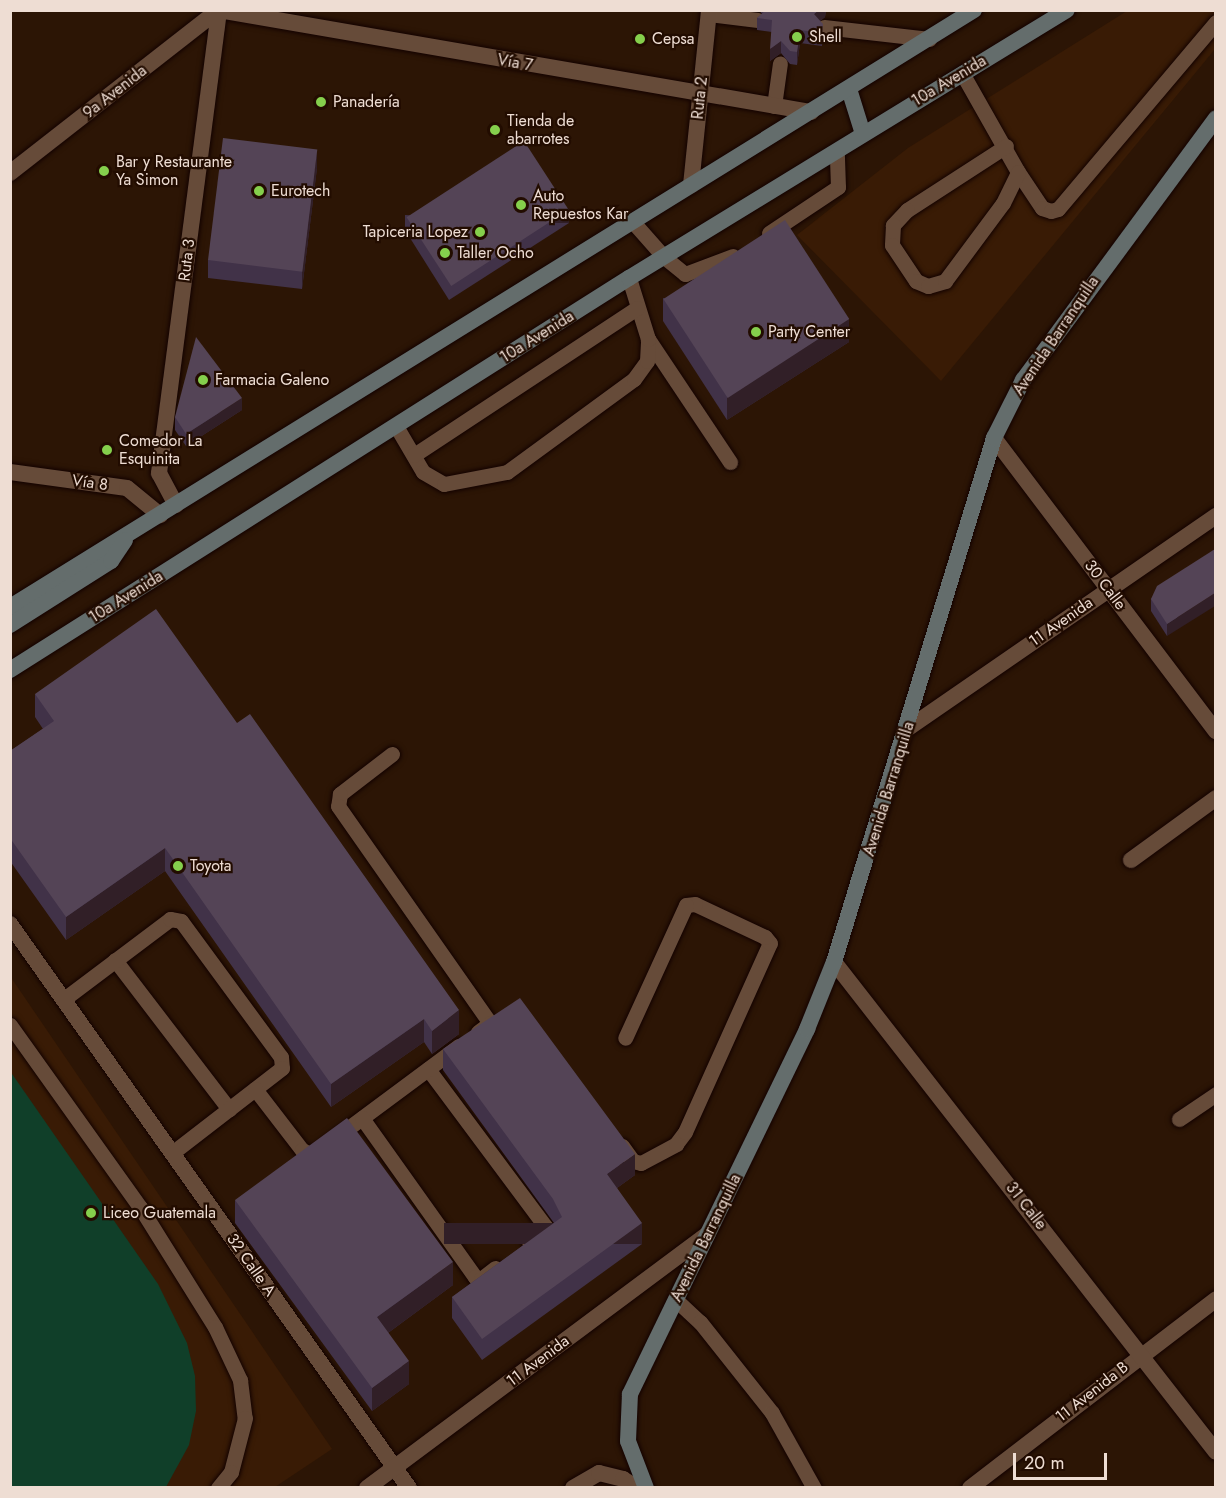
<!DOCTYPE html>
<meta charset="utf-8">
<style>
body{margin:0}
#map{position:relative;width:1226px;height:1498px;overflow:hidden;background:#2c1505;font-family:Jost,sans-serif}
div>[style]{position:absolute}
.built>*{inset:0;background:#391b05}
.green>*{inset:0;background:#103f29}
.roads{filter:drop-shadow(0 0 2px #130200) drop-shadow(0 0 2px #130200)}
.service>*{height:15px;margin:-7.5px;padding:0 7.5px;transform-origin:7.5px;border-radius:7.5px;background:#664b39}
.minor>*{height:16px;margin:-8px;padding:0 8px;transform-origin:8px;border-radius:8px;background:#664b39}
.tertiary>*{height:16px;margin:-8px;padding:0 8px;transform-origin:8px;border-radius:8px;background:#664b39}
.secondary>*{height:16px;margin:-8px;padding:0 8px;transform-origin:8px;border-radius:8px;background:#646d6c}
.wall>*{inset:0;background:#413248}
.shaded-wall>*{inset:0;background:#311f27;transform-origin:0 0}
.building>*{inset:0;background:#544456;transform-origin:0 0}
.dots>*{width:16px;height:16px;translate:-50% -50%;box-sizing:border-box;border:3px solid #220c00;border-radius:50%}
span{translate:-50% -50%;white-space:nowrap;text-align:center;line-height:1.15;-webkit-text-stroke:4.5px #220c00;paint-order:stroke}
.poi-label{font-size:16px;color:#eeddd3}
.left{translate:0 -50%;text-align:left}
.right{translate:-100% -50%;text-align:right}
.street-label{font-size:16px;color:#eeddd3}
.frame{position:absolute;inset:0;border:12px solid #eeddd3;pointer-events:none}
.scale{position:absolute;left:1013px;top:1453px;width:94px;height:27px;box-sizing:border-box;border:3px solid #eeddd3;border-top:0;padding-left:8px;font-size:18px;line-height:21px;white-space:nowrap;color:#eeddd3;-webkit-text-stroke:4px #220c00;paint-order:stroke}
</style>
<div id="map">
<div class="built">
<div style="clip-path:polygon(1127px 11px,1215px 11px,1215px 49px,941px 381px,797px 235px,908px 148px)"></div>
<div style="clip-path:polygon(10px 976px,332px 1449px,275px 1487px,11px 1487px)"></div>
</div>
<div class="green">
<div style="clip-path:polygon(10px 1071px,158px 1284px,187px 1343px,195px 1376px,196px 1411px,189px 1445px,166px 1487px,11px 1487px)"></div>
</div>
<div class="roads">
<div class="service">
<div style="left:709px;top:14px;width:49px;rotate:7deg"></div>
<div style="left:824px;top:27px;width:106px;rotate:6.5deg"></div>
<div style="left:962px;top:73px;width:114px;rotate:60.5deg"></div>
<div style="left:1018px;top:172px;width:43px;rotate:56.3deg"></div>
<div style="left:1042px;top:208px;width:9px;rotate:18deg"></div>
<div style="left:1051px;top:211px;width:7px;rotate:-16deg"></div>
<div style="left:1058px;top:209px;width:245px;rotate:-49.8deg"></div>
<div style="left:774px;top:106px;width:43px;rotate:-82.1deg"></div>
<div style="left:1006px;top:146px;width:118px;rotate:147.1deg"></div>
<div style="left:907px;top:210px;width:21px;rotate:133deg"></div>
<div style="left:893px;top:225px;width:20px;rotate:93deg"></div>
<div style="left:892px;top:245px;width:43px;rotate:56.3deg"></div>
<div style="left:916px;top:281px;width:13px;rotate:23deg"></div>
<div style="left:928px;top:286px;width:18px;rotate:-16deg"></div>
<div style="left:945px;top:281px;width:97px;rotate:-53.4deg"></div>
<div style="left:1003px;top:203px;width:34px;rotate:-64deg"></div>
<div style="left:633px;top:222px;width:47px;rotate:48.5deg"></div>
<div style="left:664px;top:257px;width:27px;rotate:39deg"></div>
<div style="left:685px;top:274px;width:51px;rotate:-20.6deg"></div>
<div style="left:769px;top:233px;width:83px;rotate:-33.7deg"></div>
<div style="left:838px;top:187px;width:37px;rotate:-92deg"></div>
<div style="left:648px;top:339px;width:148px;rotate:56.3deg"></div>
<div style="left:396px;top:426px;width:53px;rotate:59.6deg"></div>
<div style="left:423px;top:472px;width:24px;rotate:30deg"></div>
<div style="left:444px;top:484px;width:64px;rotate:-10.8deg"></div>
<div style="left:507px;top:472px;width:157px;rotate:-36.2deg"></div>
<div style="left:634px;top:379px;width:22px;rotate:-54deg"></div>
<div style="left:647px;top:361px;width:22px;rotate:-87deg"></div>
<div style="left:648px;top:339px;width:64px;rotate:-107.3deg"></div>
<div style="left:414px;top:455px;width:267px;rotate:-33.4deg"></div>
<div style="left:392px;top:754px;width:66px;rotate:142.4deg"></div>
<div style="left:340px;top:794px;width:12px;rotate:99deg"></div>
<div style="left:338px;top:806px;width:265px;rotate:55deg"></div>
<div style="left:490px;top:1023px;width:15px;rotate:143deg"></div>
<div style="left:115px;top:960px;width:188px;rotate:52.6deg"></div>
<div style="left:64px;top:999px;width:133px;rotate:-37deg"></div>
<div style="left:170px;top:919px;width:11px;rotate:10deg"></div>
<div style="left:181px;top:921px;width:169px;rotate:53.7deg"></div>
<div style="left:281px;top:1057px;width:11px;rotate:85deg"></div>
<div style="left:282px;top:1068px;width:139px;rotate:142.3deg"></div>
<div style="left:10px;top:1025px;width:224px;rotate:54.5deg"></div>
<div style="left:140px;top:1207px;width:142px;rotate:58deg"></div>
<div style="left:215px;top:1327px;width:59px;rotate:64.7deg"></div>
<div style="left:240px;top:1380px;width:38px;rotate:83deg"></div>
<div style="left:245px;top:1418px;width:56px;rotate:104.5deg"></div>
<div style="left:231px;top:1472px;width:21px;rotate:129deg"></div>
<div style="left:428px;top:1069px;width:196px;rotate:53.3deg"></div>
<div style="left:545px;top:1226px;width:23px;rotate:133deg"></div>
<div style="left:255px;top:1089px;width:77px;rotate:52.4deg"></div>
<div style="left:302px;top:1150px;width:11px;rotate:27deg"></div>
<div style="left:312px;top:1155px;width:183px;rotate:-36.6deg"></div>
<div style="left:362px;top:1118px;width:195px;rotate:54.6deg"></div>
<div style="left:475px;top:1277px;width:6px;rotate:18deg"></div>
<div style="left:481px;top:1279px;width:18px;rotate:-38deg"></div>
<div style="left:1179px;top:1119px;width:45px;rotate:-34deg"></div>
<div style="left:622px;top:1146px;width:19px;rotate:54deg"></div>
<div style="left:633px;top:1161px;width:8px;rotate:14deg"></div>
<div style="left:641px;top:1163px;width:40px;rotate:-28deg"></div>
<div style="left:676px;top:1144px;width:15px;rotate:-53deg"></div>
<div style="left:685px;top:1132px;width:207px;rotate:-65.8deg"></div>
<div style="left:770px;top:943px;width:8px;rotate:-130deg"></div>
<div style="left:765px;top:937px;width:77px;rotate:-154.8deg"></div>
<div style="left:695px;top:904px;width:9px;rotate:174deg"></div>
<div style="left:686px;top:905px;width:146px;rotate:114.6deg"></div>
<div style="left:676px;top:1300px;width:33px;rotate:43deg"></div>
<div style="left:700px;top:1322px;width:116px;rotate:51.6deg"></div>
<div style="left:772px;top:1413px;width:86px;rotate:60.8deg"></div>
</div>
<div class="minor">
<div style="left:219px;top:10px;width:601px;rotate:9.78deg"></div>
<div style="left:10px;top:173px;width:265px;rotate:-38deg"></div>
<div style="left:691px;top:185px;width:176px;rotate:-84.1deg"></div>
<div style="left:994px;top:438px;width:368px;rotate:52.9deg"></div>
<div style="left:10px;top:472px;width:118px;rotate:7.8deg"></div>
<div style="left:127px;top:488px;width:43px;rotate:39.3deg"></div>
<div style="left:176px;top:505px;width:36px;rotate:-118deg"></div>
<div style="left:159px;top:473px;width:467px;rotate:-82.6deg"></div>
<div style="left:907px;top:729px;width:375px;rotate:-34.6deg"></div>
<div style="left:1131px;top:860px;width:105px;rotate:-36.1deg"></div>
<div style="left:10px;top:924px;width:691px;rotate:54.72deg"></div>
<div style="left:367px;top:1488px;width:425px;rotate:-36.7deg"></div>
<div style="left:573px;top:1488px;width:30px;rotate:-30deg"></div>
<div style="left:599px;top:1473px;width:25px;rotate:14deg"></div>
<div style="left:623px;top:1479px;width:17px;rotate:33deg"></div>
<div style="left:970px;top:1488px;width:310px;rotate:-37.5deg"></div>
</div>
<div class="tertiary">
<div style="left:834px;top:962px;width:621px;rotate:52.06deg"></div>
</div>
<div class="secondary">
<div style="left:849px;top:89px;width:47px;rotate:72.7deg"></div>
<div style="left:10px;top:607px;width:1134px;rotate:-31.77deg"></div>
<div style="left:10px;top:625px;width:120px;rotate:-32.4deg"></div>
<div style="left:111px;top:561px;width:25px;rotate:-56deg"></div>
<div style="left:10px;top:670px;width:733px;rotate:-32.35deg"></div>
<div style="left:629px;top:278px;width:513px;rotate:-31.46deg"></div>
<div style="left:646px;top:1488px;width:50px;rotate:-111deg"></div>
<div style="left:628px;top:1441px;width:47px;rotate:-87.6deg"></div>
<div style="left:630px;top:1394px;width:406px;rotate:-64.1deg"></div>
<div style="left:807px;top:1029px;width:72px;rotate:-68.1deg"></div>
<div style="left:834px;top:962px;width:548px;rotate:-73.02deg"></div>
<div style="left:994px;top:438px;width:65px;rotate:-63.4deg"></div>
<div style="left:1023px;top:380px;width:325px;rotate:-53.6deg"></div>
</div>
</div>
<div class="wall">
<div style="clip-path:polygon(759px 10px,826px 10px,825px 17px,820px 21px,823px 37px,822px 46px,800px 43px,797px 65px,790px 64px,781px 53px,770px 61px,772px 32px,757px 30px,757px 18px,762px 14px)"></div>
<div style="clip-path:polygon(317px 168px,302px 289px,208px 278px,208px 260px)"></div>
<div style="clip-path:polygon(405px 215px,569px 223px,449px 300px,405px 230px)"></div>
<div style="clip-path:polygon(663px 298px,849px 342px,727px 420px,663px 321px)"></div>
<div style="clip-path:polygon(242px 410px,186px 446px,175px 430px,175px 417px)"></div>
<div style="clip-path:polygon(1215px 549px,1167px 636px,1151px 611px,1151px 599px)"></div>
<div style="clip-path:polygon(35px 694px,237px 723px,459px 1034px,432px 1054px,424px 1042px,331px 1107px,165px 871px,66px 940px,10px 861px,10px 751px,43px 729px,35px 717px)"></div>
<div style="clip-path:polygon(443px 1049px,635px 1175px,617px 1188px,642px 1244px,482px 1360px,452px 1318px,452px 1297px,554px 1223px,443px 1070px)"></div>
<div style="clip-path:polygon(235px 1200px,453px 1285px,388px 1333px,409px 1384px,372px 1411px,235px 1223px)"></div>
</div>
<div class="shaded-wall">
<div style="clip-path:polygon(819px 10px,826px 10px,825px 17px,814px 26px,814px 14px)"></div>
<div style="clip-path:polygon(800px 30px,800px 43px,797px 65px,797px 52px)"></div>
<div style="clip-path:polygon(781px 41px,781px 53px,770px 61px,770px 49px)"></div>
<div style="clip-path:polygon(317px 150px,317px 168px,302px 289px,302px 271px)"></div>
<div style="left:569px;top:209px;width:14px;height:143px;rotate:90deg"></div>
<div style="clip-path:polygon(849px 319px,849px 342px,727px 420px,727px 397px)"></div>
<div style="clip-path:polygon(242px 398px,242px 410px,186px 446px,186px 434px)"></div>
<div style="clip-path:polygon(1215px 593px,1215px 606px,1167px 636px,1167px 624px)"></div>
<div style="clip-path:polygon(165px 848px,165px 871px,66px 940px,66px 917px)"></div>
<div style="clip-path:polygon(459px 1010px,459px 1034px,432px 1054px,432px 1031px)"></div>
<div style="clip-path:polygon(424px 1019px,424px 1042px,331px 1107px,331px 1084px)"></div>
<div style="clip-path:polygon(635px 1154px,635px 1175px,607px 1195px,607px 1174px)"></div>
<div style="left:642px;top:1223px;width:21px;height:198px;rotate:90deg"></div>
<div style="clip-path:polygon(453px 1262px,453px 1285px,377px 1341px,377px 1317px)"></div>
<div style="clip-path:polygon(409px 1361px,409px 1384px,372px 1411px,372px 1388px)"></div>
</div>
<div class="building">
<div style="clip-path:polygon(766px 10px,819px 10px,814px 14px,823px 24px,822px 33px,800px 30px,797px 52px,790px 51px,781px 41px,770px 49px,772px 20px,757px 18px)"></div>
<div style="left:223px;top:138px;width:95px;height:123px;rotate:7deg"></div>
<div style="left:524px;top:141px;width:82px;height:140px;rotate:57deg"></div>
<div style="left:785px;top:220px;width:118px;height:145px;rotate:57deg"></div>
<div style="clip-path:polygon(196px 337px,242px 398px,186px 434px,175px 417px)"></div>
<div style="clip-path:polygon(1215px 549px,1215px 593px,1167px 624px,1151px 599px,1157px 586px)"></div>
<div style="clip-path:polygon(156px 609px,237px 723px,250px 714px,459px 1010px,432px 1031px,424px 1019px,331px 1084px,165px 848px,66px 917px,10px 838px,10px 751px,54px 721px,35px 694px)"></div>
<div style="clip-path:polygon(520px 998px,635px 1154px,607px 1174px,642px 1223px,482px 1339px,452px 1297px,562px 1217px,553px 1199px,443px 1049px)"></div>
<div style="clip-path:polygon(347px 1118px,453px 1262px,377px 1317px,409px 1361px,372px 1388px,235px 1200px)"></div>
</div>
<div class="dots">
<div style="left:797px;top:37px;background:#85cf4c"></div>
<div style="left:640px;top:39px;background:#85cf4c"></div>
<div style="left:321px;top:102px;background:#85cf4c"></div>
<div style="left:495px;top:130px;background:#85cf4c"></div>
<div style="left:104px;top:171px;background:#85cf4c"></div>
<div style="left:259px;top:191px;background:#85cf4c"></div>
<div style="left:521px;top:205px;background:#85cf4c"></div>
<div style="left:480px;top:232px;background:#85cf4c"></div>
<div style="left:445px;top:253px;background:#85cf4c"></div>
<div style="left:756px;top:332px;background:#85cf4c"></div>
<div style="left:203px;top:380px;background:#85cf4c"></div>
<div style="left:107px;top:450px;background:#85cf4c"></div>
<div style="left:178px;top:866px;background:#85cf4c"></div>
<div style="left:91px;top:1213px;background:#85cf4c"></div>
</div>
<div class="poi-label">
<span class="left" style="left:809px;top:37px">Shell</span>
<span class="left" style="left:652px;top:39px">Cepsa</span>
<span class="left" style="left:333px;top:102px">Panadería</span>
<span class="left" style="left:507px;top:130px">Tienda de<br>abarrotes</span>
<span class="left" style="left:116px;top:171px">Bar y Restaurante<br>Ya Simon</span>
<span class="left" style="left:271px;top:191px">Eurotech</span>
<span class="left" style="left:533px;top:205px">Auto<br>Repuestos Kar</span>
<span class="right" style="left:468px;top:232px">Tapiceria Lopez</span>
<span class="left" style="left:457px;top:253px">Taller Ocho</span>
<span class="left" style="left:768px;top:332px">Party Center</span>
<span class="left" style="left:215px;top:380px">Farmacia Galeno</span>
<span class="left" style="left:119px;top:450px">Comedor La<br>Esquinita</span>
<span class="left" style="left:190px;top:866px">Toyota</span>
<span class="left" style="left:103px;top:1213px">Liceo Guatemala</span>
</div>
<div class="street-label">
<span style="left:515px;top:63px;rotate:10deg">Vía 7</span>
<span style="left:949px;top:81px;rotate:-31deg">10a Avenida</span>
<span style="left:115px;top:92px;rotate:-38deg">9a Avenida</span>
<span style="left:700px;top:98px;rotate:-84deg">Ruta 2</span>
<span style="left:187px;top:260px;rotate:-83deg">Ruta 3</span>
<span style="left:1056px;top:336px;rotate:-56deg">Avenida Barranquilla</span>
<span style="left:537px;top:337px;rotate:-32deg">10a Avenida</span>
<span style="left:90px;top:483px;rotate:8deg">Vía 8</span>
<span style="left:1105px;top:585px;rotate:53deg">30 Calle</span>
<span style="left:126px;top:597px;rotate:-32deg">10a Avenida</span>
<span style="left:1061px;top:622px;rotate:-35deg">11 Avenida</span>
<span style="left:889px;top:789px;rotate:-73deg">Avenida Barranquilla</span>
<span style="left:1026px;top:1206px;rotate:52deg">31 Calle</span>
<span style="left:706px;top:1238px;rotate:-64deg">Avenida Barranquilla</span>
<span style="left:251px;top:1265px;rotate:55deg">32 Calle A</span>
<span style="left:538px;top:1361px;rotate:-37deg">11 Avenida</span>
<span style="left:1092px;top:1392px;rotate:-38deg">11 Avenida B</span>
</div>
<div class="frame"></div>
<div class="scale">20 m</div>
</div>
